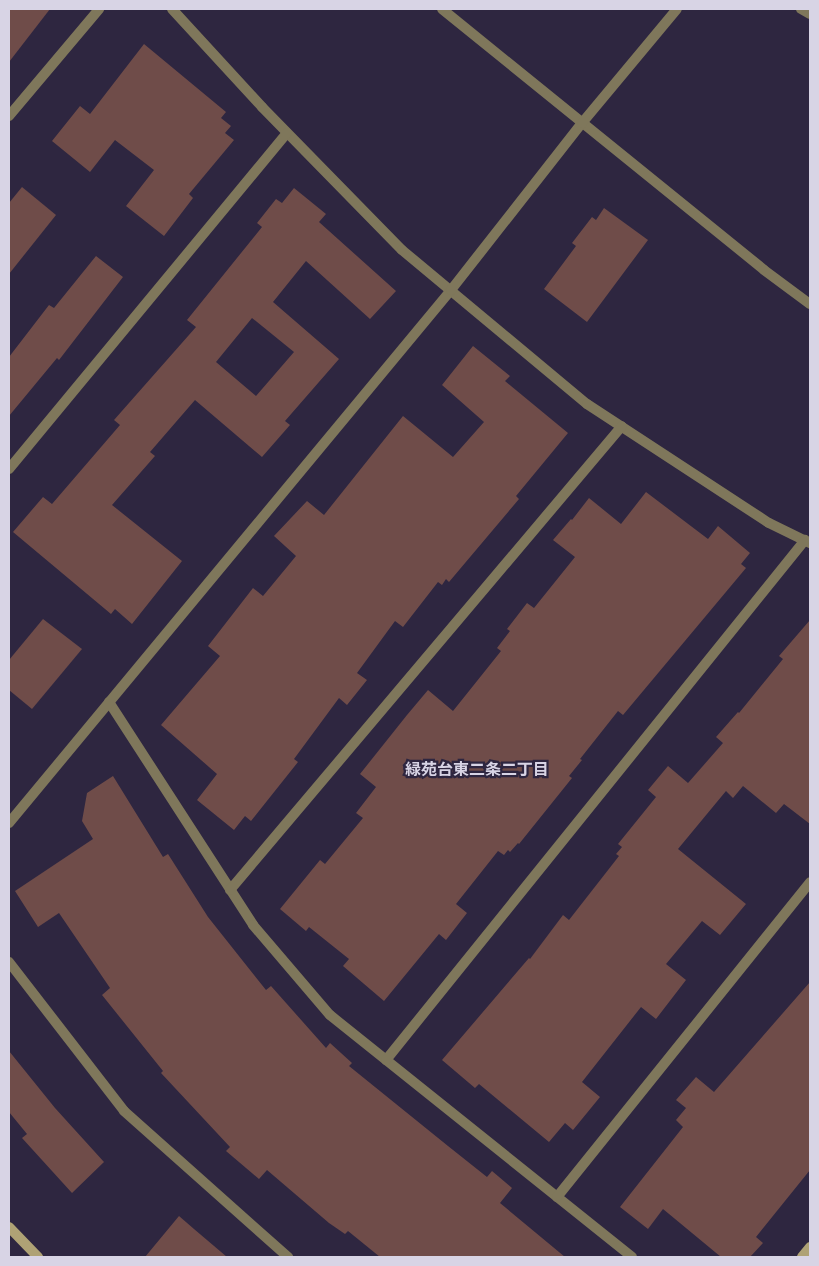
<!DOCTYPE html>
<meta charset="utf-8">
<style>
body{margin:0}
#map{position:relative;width:819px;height:1266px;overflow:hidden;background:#2e2640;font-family:Karla,"Noto Sans JP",sans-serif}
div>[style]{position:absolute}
.building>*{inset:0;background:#6f4c49}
.street>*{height:10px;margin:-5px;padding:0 5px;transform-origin:5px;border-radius:5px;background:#7f775b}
.secondary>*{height:10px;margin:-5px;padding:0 5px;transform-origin:5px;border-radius:5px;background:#afa275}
span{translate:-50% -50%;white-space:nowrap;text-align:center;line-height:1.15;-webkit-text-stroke:4.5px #2e2640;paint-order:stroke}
.neighbourhood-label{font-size:16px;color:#d8d4e5;font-weight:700}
.frame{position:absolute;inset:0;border:10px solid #d8d4e5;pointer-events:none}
</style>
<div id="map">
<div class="building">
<div style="clip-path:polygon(9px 9px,50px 9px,9px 62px)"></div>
<div style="clip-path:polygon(144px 44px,226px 112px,221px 118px,231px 126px,225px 133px,234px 140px,189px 194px,193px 198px,164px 236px,126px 206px,154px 170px,115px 140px,90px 172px,52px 141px,80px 106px,90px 114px)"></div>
<div style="clip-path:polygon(22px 187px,56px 215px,9px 274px,9px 203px)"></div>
<div style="clip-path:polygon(evenodd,294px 188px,326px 214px,319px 222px,396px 291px,370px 319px,306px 261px,273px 302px,339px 359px,285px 421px,290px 425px,262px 457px,195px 400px,150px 452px,155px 456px,112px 505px,182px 561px,132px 624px,115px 609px,111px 614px,13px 532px,43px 497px,52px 504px,120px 425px,114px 420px,196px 327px,187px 320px,262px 227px,257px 223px,276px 199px,282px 203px,294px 188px,252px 318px,294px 352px,256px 396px,216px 362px,252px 318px)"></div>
<div style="clip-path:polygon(604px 208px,648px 240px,587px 322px,544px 289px,576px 246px,572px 243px,592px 217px,596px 220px)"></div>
<div style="clip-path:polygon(96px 256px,123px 277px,59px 360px,57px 358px,9px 416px,9px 357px,49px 305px,54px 308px)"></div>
<div style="clip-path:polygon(473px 346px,510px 376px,505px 381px,568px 433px,516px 496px,519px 499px,449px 582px,446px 579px,442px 585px,438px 582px,403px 627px,395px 621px,357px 673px,367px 680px,347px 705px,339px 698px,294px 759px,298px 762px,251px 821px,245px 816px,234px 830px,197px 800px,217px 774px,161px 725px,220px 656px,208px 646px,253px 588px,263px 596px,296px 556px,274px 536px,307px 501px,324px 515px,403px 416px,453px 457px,484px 422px,442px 385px)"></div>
<div style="clip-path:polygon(646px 492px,708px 539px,718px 526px,750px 553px,741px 564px,746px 568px,623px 715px,618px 711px,580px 759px,582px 760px,569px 776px,572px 778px,519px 844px,518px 843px,510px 852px,508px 850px,504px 855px,498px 851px,456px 904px,467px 913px,446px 940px,439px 934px,384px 1001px,343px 966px,349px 959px,309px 927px,306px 931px,280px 909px,320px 860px,325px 864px,363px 818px,356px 813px,376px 787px,360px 774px,407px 715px,428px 690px,453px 711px,501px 651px,497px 648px,510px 631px,507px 629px,527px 603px,534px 608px,575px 557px,553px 540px,571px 519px,572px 520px,589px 498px,621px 524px)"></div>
<div style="clip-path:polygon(43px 619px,82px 649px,32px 709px,9px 690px,9px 660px)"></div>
<div style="clip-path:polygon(810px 620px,810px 824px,784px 804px,776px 813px,743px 786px,733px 798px,726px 791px,678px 849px,746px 904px,720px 935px,702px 921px,666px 964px,686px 980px,656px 1019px,641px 1007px,582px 1082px,600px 1097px,573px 1130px,565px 1123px,549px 1142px,479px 1084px,475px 1088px,442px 1060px,529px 958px,530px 959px,563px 915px,569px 920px,619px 856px,616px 854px,622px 847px,618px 844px,656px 797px,648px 790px,668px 766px,688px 783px,723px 743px,716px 737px,738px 712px,739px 713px,783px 659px,779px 656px)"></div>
<div style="clip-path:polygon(113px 776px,163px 857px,168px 854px,208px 917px,266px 990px,271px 986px,326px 1048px,330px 1043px,352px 1063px,349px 1066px,448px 1146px,487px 1177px,492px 1171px,512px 1188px,500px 1203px,565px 1257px,380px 1257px,348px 1231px,345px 1234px,329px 1223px,267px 1170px,259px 1179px,226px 1151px,230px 1147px,161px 1073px,163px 1071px,102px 995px,110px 988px,59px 913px,38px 927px,15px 891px,93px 839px,82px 821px,87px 793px)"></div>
<div style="clip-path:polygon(810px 982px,810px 1170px,756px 1237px,763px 1243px,750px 1257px,721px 1257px,663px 1209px,648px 1229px,620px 1207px,683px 1127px,676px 1120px,686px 1108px,676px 1100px,696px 1077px,714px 1092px)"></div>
<div style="clip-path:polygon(9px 1051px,55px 1108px,104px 1162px,72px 1193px,22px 1138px,27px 1134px,9px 1112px)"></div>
<div style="clip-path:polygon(179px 1216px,194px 1229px,227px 1257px,145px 1257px)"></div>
</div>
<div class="street">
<div style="left:172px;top:9px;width:133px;rotate:47.4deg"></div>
<div style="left:262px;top:107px;width:200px;rotate:45.6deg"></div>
<div style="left:402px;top:250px;width:241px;rotate:39.8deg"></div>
<div style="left:587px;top:404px;width:217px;rotate:33.2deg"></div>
<div style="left:769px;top:523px;width:46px;rotate:26deg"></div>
<div style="left:442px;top:9px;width:414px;rotate:39deg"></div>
<div style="left:764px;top:270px;width:57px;rotate:36.5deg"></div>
<div style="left:801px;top:9px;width:10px;rotate:29deg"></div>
<div style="left:9px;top:116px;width:140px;rotate:-49.9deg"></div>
<div style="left:9px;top:469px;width:436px;rotate:-50.4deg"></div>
<div style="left:109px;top:702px;width:265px;rotate:57.1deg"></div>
<div style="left:253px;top:925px;width:118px;rotate:49.5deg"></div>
<div style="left:330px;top:1015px;width:387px;rotate:38.7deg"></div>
<div style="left:9px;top:823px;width:692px;rotate:-50.33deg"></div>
<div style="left:451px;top:290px;width:212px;rotate:-51.9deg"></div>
<div style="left:582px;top:123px;width:148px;rotate:-50.2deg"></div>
<div style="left:230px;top:890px;width:607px;rotate:-49.81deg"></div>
<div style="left:9px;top:962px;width:188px;rotate:52.3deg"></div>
<div style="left:124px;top:1111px;width:220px;rotate:41.7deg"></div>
<div style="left:386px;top:1060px;width:668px;rotate:-51.14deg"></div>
<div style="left:557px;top:1197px;width:404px;rotate:-51.2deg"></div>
</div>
<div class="secondary">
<div style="left:9px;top:1227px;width:42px;rotate:46deg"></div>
<div style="left:802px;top:1257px;width:13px;rotate:-51deg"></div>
</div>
<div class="neighbourhood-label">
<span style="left:477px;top:770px">緑苑台東二条二丁目</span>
</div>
<div class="frame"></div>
</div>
